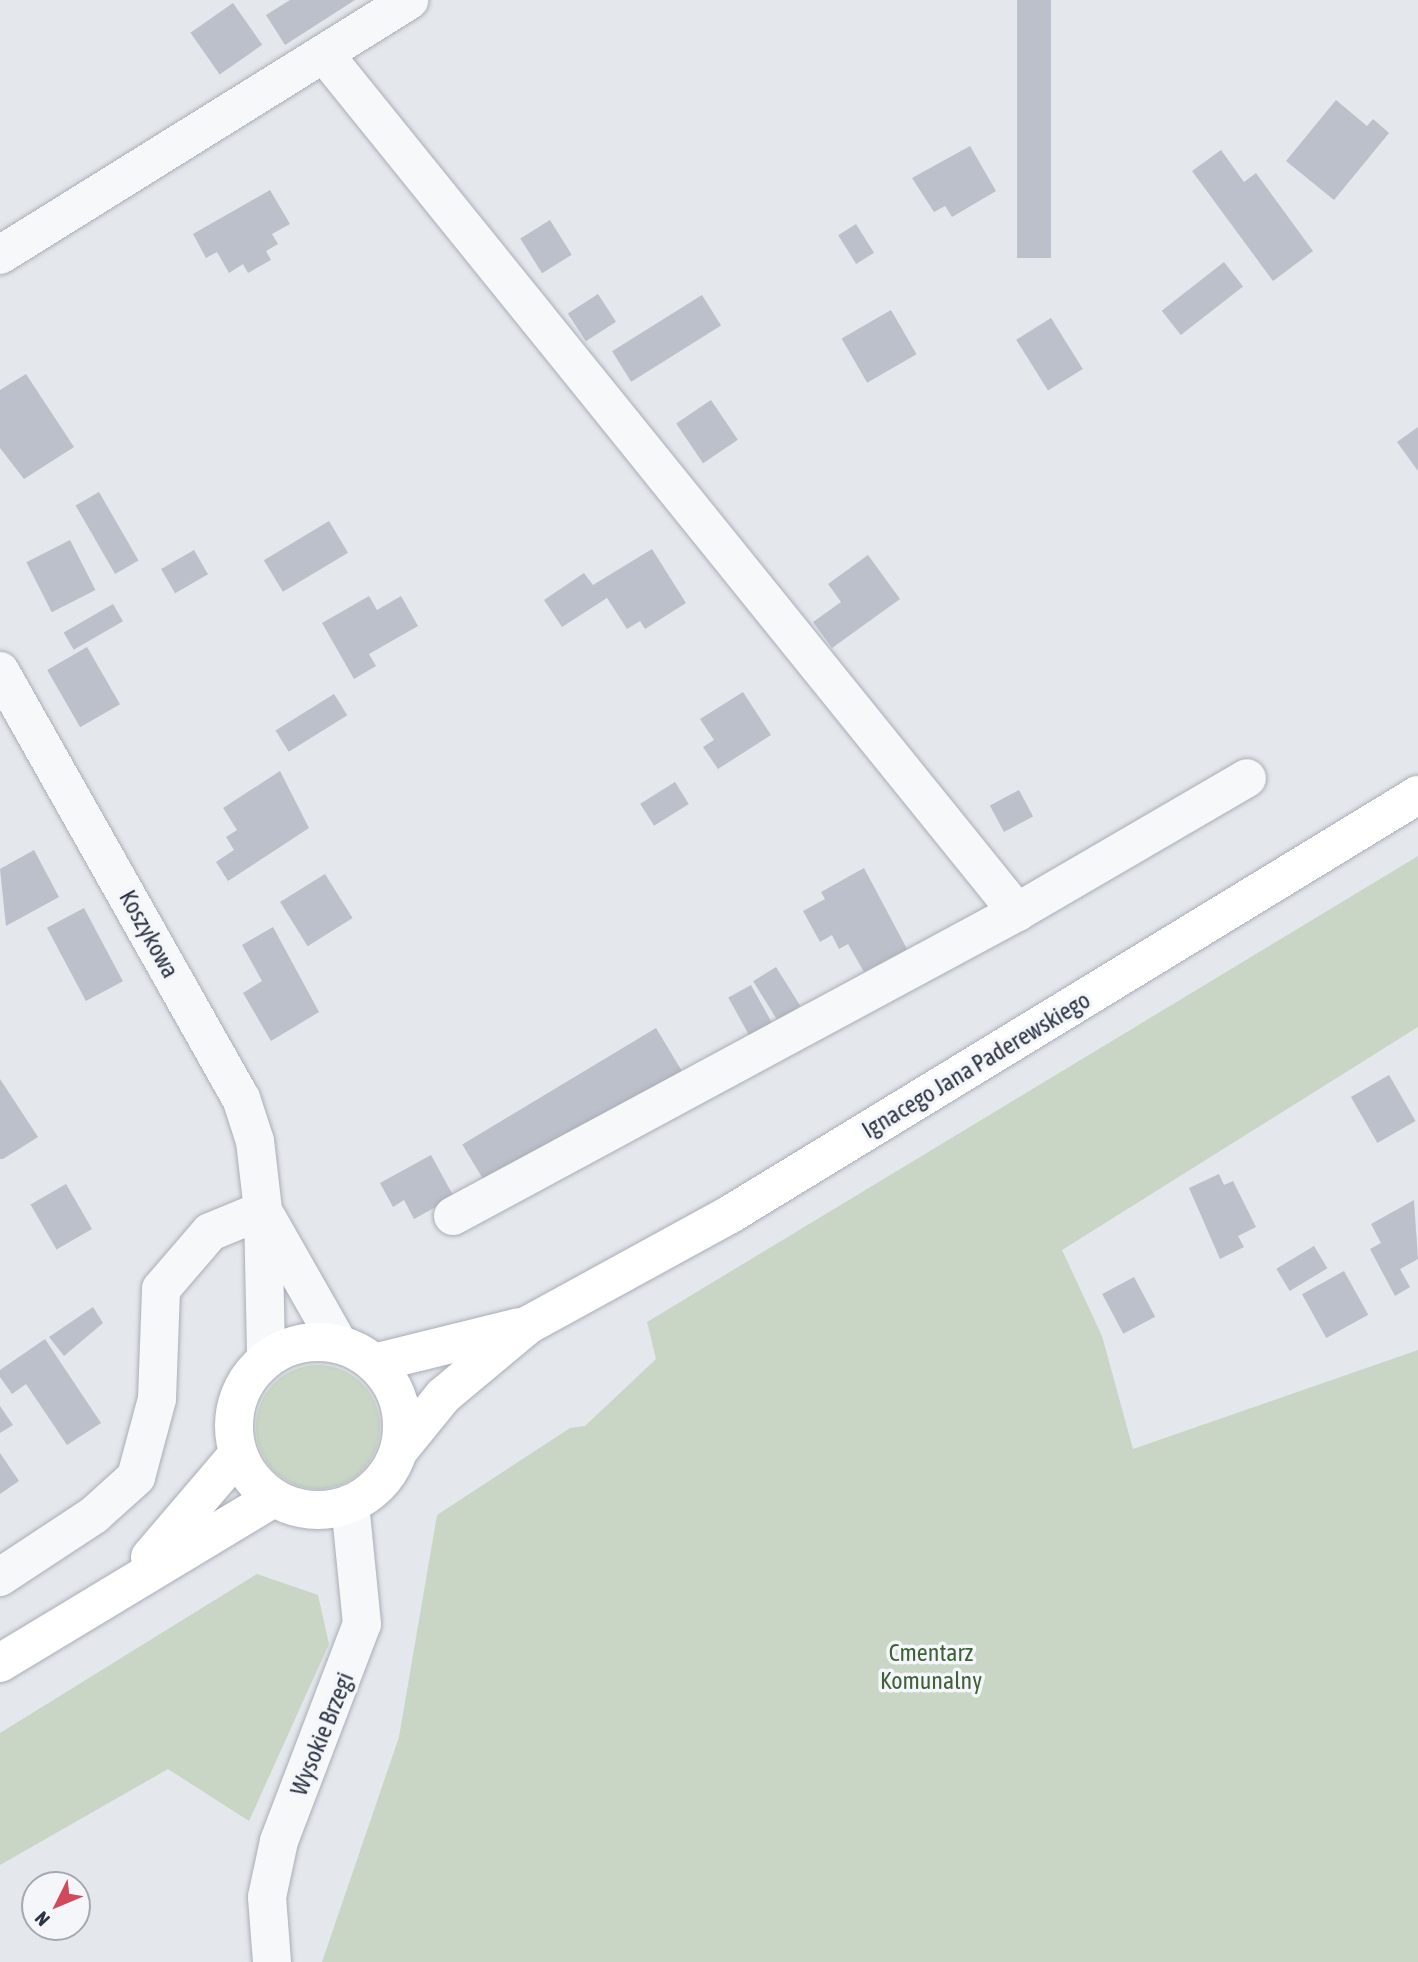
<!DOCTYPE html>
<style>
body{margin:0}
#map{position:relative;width:1418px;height:1962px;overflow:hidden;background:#e4e7ec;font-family:"Asap Condensed",sans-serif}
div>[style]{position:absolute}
.green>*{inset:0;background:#c9d6c5}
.round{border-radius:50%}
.building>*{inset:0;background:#bbc0ca;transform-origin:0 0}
.roads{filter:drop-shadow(0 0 2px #a9aeb7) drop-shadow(0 0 2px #a9aeb7)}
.minor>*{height:38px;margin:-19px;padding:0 19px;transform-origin:19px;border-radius:19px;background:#f7f8fa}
.major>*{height:38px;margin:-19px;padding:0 19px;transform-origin:19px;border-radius:19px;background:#fff}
.major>.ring{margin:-19px;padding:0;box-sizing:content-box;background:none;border:38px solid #fff;border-radius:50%}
span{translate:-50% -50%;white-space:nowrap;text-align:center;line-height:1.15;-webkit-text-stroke:7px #f4f6f9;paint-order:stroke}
.street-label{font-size:24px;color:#2b3445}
.park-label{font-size:24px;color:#3f6138}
.north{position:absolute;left:21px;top:1871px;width:70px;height:70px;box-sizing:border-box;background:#f4f6f9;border:2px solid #a4a8b1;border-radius:50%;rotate:227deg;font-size:19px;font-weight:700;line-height:28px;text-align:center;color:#2b3445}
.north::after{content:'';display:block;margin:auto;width:24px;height:32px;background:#d1495b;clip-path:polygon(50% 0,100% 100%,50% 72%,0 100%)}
</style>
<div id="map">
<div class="green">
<div style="clip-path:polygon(1418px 856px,1418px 1027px,1062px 1250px,1102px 1336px,1133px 1449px,1418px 1350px,1418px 1962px,322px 1962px,399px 1737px,437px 1515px,570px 1428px,585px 1426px,656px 1359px,647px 1322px)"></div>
<div class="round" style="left:256px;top:1365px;width:124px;height:124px"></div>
<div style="clip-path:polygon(257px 1574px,318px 1595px,329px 1644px,249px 1821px,168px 1769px,0 1865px,0 1733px)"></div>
</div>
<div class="building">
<div style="clip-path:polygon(290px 0,355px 0,285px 45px,266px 15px)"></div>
<div style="left:1017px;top:0;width:34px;height:258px"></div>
<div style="left:233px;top:3px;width:51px;height:52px;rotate:55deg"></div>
<div style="clip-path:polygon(1336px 100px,1367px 126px,1373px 119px,1389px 133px,1334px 200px,1286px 161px)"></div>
<div style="clip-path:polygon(970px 146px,996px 191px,952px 217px,945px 206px,934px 212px,912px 178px)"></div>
<div style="clip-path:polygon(1221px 150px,1244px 182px,1256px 173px,1313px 251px,1273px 281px,1192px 171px)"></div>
<div style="clip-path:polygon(270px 190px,290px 224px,272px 234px,278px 244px,266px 251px,271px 260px,248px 273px,243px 264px,229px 273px,217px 252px,206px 258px,193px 234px)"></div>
<div style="left:550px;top:220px;width:41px;height:35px;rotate:58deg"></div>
<div style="left:856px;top:224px;width:34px;height:21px;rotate:58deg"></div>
<div style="left:1224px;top:262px;width:31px;height:79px;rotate:52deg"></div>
<div style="left:598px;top:294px;width:33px;height:36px;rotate:57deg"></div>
<div style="left:702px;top:295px;width:36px;height:106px;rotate:58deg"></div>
<div style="left:891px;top:310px;width:51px;height:57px;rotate:60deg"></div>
<div style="left:1051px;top:318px;width:60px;height:41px;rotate:58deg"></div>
<div style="clip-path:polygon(26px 374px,74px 447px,24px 479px,0 448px,0 390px)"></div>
<div style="left:711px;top:400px;width:48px;height:42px;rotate:56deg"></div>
<div style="clip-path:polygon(1418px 427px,1418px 471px,1397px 442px)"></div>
<div style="left:99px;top:492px;width:79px;height:27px;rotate:60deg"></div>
<div style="left:329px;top:521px;width:37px;height:76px;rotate:59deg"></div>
<div style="left:70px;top:540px;width:56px;height:49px;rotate:63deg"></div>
<div style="clip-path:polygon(652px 549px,686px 603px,645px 629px,640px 621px,627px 629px,607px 598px,562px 627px,544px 600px,584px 573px,593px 585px)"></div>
<div style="left:194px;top:550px;width:28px;height:38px;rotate:60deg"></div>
<div style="clip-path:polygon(868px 555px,900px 599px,832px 648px,813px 622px,841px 602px,828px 584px)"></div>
<div style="clip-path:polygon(369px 596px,377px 610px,401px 596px,418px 626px,369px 654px,376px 666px,354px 679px,322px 623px)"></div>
<div style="left:113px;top:604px;width:20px;height:57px;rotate:60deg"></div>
<div style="left:87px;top:647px;width:66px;height:46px;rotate:60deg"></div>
<div style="clip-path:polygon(743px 692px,771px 735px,718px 769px,703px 747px,714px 740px,700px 719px)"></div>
<div style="left:334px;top:694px;width:25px;height:69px;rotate:58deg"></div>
<div style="clip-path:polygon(280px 771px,309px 828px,228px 881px,216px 862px,234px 850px,226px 837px,237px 830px,223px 808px)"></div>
<div style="left:675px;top:782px;width:26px;height:41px;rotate:58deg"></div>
<div style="left:1019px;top:790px;width:30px;height:33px;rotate:62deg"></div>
<div style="clip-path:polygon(34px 850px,59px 897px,6px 926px,0 869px)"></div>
<div style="clip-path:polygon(864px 868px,907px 949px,864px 972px,848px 944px,839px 949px,832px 935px,820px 942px,803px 911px,825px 899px,821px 892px)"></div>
<div style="left:325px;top:874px;width:52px;height:53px;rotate:58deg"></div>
<div style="left:84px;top:908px;width:83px;height:42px;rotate:62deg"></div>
<div style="clip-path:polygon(273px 927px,319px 1012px,271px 1041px,243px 993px,262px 981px,242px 945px)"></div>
<div style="left:776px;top:967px;width:46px;height:27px;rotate:58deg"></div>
<div style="left:751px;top:985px;width:48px;height:26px;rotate:61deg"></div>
<div style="left:656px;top:1028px;width:52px;height:226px;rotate:59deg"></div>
<div style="left:1389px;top:1075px;width:53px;height:44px;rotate:60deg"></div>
<div style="clip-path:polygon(0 1079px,38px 1137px,3px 1159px,0 1159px)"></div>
<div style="clip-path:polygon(431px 1155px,454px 1197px,414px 1219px,404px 1200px,393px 1207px,380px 1183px)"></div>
<div style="clip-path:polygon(1219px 1174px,1224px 1185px,1233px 1181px,1256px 1227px,1238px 1236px,1244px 1247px,1220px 1259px,1189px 1188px)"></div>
<div style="left:66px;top:1184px;width:52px;height:41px;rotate:60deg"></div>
<div style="clip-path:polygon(1414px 1200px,1418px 1259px,1400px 1269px,1410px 1287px,1395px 1296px,1370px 1249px,1381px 1243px,1371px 1224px)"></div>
<div style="left:1314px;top:1246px;width:26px;height:44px;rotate:59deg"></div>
<div style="left:1344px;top:1271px;width:50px;height:48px;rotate:61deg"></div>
<div style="left:1134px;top:1277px;width:45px;height:36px;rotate:62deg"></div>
<div style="clip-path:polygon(93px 1307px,103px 1323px,64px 1356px,49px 1337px)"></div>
<div style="clip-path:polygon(45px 1339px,101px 1423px,67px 1445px,26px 1384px,12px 1394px,0 1377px,0 1370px)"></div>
<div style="clip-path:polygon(0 1406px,13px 1425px,0 1433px)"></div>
<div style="clip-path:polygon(0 1453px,19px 1481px,0 1494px)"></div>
</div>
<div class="roads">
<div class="minor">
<div style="left:325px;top:55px;width:1102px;rotate:51.08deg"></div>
<div style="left:0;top:255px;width:482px;rotate:-31.9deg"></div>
<div style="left:0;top:671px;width:490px;rotate:60.6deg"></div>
<div style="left:241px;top:1098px;width:45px;rotate:72deg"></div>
<div style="left:255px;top:1141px;width:69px;rotate:83.4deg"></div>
<div style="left:263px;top:1210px;width:148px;rotate:88.8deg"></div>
<div style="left:453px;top:1216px;width:641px;rotate:-28.32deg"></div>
<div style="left:1017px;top:912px;width:266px;rotate:-30.2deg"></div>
<div style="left:267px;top:1218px;width:144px;rotate:60.4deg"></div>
<div style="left:0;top:1577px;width:113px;rotate:-33.4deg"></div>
<div style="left:94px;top:1515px;width:57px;rotate:-42.1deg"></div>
<div style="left:136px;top:1477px;width:81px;rotate:-74.9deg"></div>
<div style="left:157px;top:1399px;width:110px;rotate:-87.9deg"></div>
<div style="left:161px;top:1289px;width:75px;rotate:-49.3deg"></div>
<div style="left:210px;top:1232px;width:57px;rotate:-22.5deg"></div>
<div style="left:272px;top:1962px;width:65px;rotate:-94.4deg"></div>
<div style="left:267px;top:1897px;width:57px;rotate:-77.9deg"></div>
<div style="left:279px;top:1841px;width:232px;rotate:-69.1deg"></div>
<div style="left:362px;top:1624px;width:121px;rotate:-95.7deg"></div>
</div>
<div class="major">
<div class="ring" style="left:234px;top:1342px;width:130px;height:130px"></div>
<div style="left:374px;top:1363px;width:149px;rotate:-13.9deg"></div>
<div style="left:400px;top:1449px;width:68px;rotate:-50.9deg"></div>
<div style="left:443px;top:1396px;width:111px;rotate:-39.9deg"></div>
<div style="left:528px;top:1325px;width:229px;rotate:-28.7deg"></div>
<div style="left:729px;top:1215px;width:807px;rotate:-31.37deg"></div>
<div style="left:150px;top:1557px;width:135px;rotate:-49.5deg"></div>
<div style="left:0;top:1663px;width:319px;rotate:-31.1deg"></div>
</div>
</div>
<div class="street-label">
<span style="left:149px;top:934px;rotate:61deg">Koszykowa</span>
<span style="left:976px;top:1065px;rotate:-31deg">Ignacego Jana Paderewskiego</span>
<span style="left:322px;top:1734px;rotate:-68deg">Wysokie Brzegi</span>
</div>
<div class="park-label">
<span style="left:931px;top:1667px">Cmentarz<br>Komunalny</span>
</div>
<div class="north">N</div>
</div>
